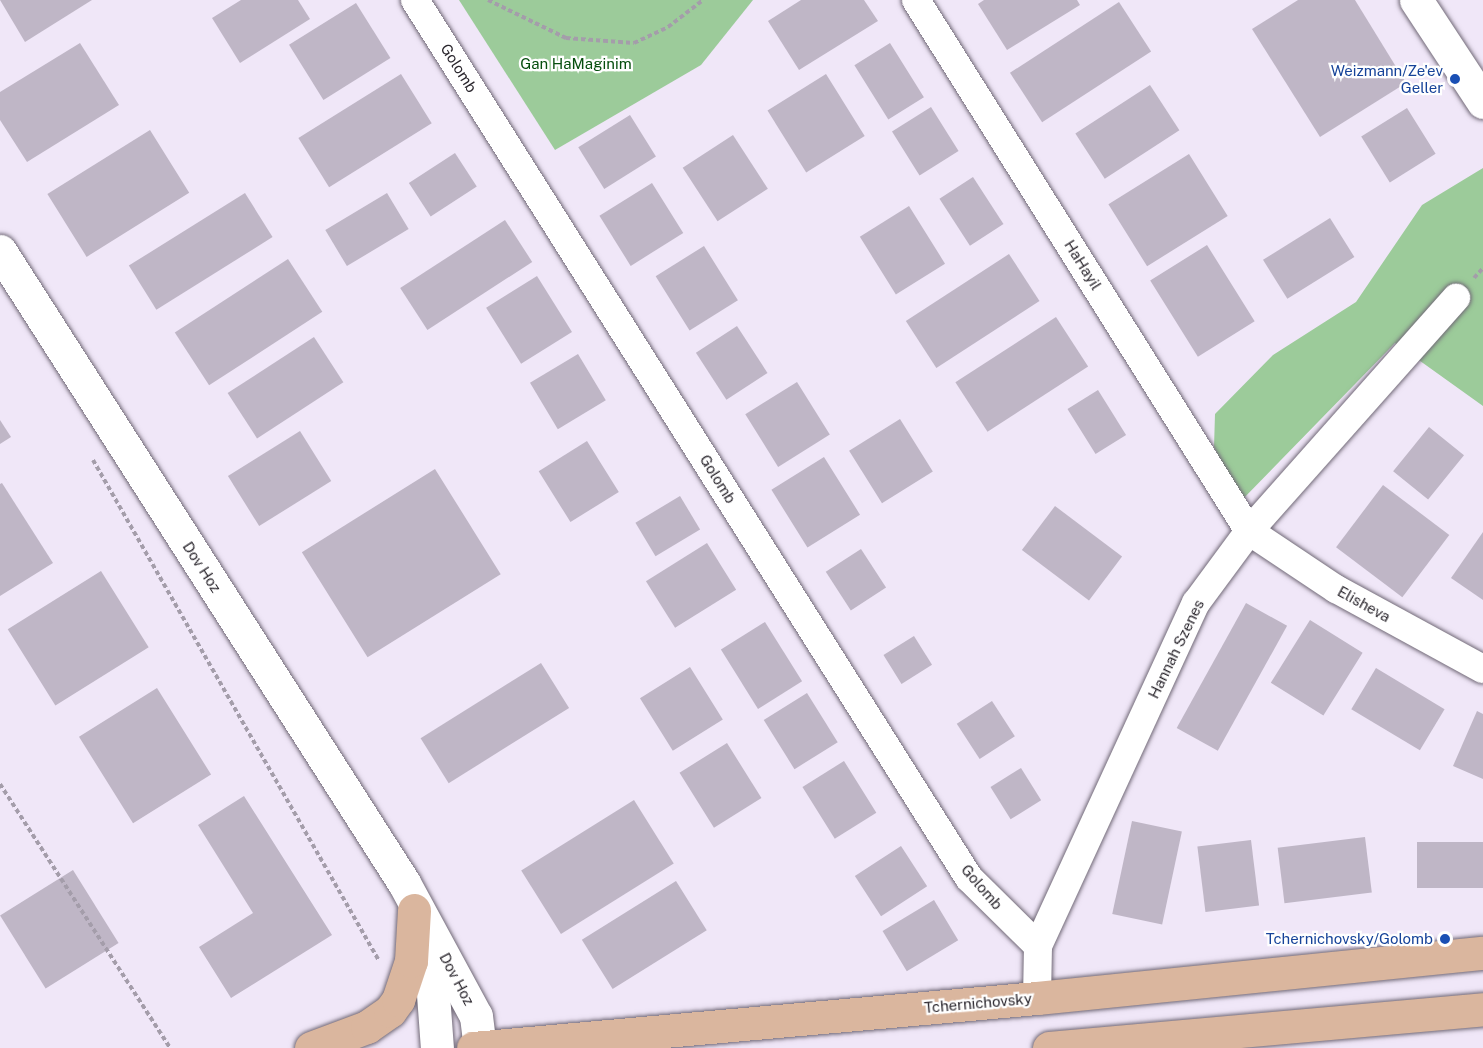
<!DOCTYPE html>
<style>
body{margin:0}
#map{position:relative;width:1483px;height:1048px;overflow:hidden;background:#f0e7f8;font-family:"Public Sans",sans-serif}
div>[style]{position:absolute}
.green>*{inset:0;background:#9ccb9a}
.building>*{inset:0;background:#bfb6c6;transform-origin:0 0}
.path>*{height:4px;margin-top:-2px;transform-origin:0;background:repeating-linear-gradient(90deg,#a49daa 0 4.5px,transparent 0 7.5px)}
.roads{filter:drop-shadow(0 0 2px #716977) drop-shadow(0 0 2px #716977)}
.minor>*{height:28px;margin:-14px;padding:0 14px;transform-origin:14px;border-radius:14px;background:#fff}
.tertiary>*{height:33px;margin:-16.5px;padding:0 16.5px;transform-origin:16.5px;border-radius:16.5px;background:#fff}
.secondary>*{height:33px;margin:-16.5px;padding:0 16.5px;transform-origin:16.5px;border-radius:16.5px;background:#fff}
.primary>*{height:33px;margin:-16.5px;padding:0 16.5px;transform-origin:16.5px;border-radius:16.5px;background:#dab69e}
.dots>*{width:16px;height:16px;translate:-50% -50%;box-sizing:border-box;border:3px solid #fff;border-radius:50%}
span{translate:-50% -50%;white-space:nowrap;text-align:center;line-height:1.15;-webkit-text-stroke:4.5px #fff;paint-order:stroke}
.park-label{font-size:15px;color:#064e0e}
.street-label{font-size:15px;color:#2b272e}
.transit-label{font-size:15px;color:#164399}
.right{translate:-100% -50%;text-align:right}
</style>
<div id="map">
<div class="green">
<div style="clip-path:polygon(459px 0,753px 0,701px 65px,555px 150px)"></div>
<div style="clip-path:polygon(1483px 168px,1483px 406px,1395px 343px,1241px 501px,1214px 447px,1215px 414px,1273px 355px,1356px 302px,1422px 205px)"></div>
</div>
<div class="building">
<div style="clip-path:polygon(0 0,92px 0,25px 42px)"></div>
<div style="clip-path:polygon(241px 0,298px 0,310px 19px,240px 63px,212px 18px)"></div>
<div style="clip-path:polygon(801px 0,864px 0,878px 21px,799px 70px,768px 21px)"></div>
<div style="clip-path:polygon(984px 0,1077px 0,1080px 5px,1007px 50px,978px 4px)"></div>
<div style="clip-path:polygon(1298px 0,1355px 0,1406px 83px,1320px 137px,1252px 29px)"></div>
<div style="left:1119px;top:2px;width:59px;height:130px;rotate:57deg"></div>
<div style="left:356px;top:3px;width:65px;height:79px;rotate:58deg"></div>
<div style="clip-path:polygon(80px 43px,119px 105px,27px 162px,0 120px,0 92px)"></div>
<div style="left:890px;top:43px;width:64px;height:42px;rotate:58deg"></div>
<div style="left:401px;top:74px;width:58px;height:121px;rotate:58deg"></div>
<div style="left:826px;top:74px;width:73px;height:69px;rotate:58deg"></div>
<div style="left:1150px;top:85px;width:54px;height:89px;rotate:57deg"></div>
<div style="left:931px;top:107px;width:52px;height:46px;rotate:58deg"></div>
<div style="left:1407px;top:108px;width:54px;height:54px;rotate:58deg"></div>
<div style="left:630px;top:115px;width:49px;height:61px;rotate:58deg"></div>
<div style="left:150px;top:130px;width:74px;height:121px;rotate:58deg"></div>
<div style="left:733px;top:135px;width:64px;height:60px;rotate:57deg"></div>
<div style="left:455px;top:153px;width:40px;height:55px;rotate:57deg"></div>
<div style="left:1189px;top:154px;width:73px;height:95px;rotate:58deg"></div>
<div style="left:973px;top:177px;width:56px;height:40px;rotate:57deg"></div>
<div style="left:652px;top:183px;width:59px;height:62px;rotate:58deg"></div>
<div style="left:245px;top:193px;width:52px;height:137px;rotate:58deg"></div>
<div style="left:387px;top:193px;width:42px;height:72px;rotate:59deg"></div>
<div style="left:909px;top:206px;width:68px;height:58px;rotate:58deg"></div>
<div style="left:1330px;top:218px;width:46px;height:79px;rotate:58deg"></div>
<div style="left:505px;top:220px;width:50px;height:125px;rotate:57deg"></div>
<div style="left:1207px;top:245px;width:90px;height:67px;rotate:58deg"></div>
<div style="left:704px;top:246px;width:64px;height:57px;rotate:58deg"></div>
<div style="left:1009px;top:254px;width:56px;height:123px;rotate:57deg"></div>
<div style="left:288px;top:259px;width:63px;height:135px;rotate:57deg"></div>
<div style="left:537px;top:276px;width:66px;height:60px;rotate:58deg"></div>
<div style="left:1056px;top:317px;width:59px;height:120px;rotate:57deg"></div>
<div style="left:737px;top:326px;width:56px;height:49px;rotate:57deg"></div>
<div style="left:314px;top:337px;width:54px;height:103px;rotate:57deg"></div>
<div style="left:578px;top:354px;width:54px;height:56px;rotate:59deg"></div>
<div style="left:797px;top:382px;width:62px;height:61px;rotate:58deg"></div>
<div style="left:1098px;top:390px;width:53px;height:36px;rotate:58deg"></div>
<div style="left:900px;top:419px;width:62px;height:60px;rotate:58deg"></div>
<div style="clip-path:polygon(0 420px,11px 437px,0 444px)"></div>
<div style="left:1429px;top:427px;width:45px;height:57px;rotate:39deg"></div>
<div style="left:300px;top:431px;width:59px;height:85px;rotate:58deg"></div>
<div style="left:587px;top:441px;width:60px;height:57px;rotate:58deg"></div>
<div style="left:824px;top:457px;width:68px;height:62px;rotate:58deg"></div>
<div style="left:435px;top:469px;width:124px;height:157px;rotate:58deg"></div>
<div style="clip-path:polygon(2px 483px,53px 563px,0 596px,0 484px)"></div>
<div style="left:1383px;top:485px;width:83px;height:78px;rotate:37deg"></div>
<div style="left:680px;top:496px;width:39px;height:52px;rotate:59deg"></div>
<div style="left:1055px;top:506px;width:84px;height:55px;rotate:37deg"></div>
<div style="clip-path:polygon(1483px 532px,1483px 600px,1451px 578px)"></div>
<div style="left:707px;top:543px;width:55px;height:72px;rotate:58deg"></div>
<div style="left:861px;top:549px;width:46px;height:42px;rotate:57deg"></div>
<div style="left:101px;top:571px;width:90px;height:110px;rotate:58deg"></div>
<div style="left:1246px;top:603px;width:47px;height:143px;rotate:29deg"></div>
<div style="left:1310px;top:620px;width:62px;height:74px;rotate:32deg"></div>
<div style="left:765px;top:622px;width:70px;height:52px;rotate:58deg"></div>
<div style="left:914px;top:636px;width:34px;height:36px;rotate:58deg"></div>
<div style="left:541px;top:663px;width:53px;height:142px;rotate:58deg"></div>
<div style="left:690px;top:667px;width:62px;height:59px;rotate:58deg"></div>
<div style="left:1376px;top:668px;width:80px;height:48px;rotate:31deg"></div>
<div style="left:157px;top:688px;width:102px;height:92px;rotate:58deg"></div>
<div style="left:807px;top:693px;width:58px;height:51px;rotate:58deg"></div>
<div style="left:992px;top:701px;width:42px;height:42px;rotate:57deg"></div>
<div style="clip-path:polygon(1477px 711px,1483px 714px,1483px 779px,1453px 766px)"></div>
<div style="left:727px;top:743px;width:65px;height:56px;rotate:58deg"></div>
<div style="left:844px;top:761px;width:61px;height:49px;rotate:58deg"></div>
<div style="left:1021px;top:768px;width:38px;height:36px;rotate:58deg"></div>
<div style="clip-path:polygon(244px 796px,332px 935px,231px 998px,199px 947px,253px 913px,198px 825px)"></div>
<div style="left:634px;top:800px;width:75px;height:133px;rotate:58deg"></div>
<div style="left:1132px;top:821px;width:51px;height:95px;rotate:12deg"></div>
<div style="left:1365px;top:837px;width:56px;height:88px;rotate:83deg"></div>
<div style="left:1251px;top:840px;width:66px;height:54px;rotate:83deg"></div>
<div style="left:1483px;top:842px;width:46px;height:66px;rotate:90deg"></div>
<div style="left:901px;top:846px;width:48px;height:55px;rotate:57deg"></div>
<div style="left:73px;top:870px;width:86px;height:86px;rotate:58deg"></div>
<div style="left:676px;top:881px;width:58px;height:111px;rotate:58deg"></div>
<div style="left:934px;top:900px;width:47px;height:60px;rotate:59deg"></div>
</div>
<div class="path">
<div style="left:488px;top:0;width:87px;rotate:26deg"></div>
<div style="left:566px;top:38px;width:68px;rotate:4.2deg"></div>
<div style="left:634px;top:43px;width:38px;rotate:-25deg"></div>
<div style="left:668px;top:27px;width:44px;rotate:-37.6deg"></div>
<div style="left:1474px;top:278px;width:13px;rotate:-48deg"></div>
<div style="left:93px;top:460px;width:575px;rotate:60.27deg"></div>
<div style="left:0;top:784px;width:314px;rotate:57.2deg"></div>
</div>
<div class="roads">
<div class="minor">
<div style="left:415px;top:0;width:1038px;rotate:57.75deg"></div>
<div style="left:969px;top:878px;width:97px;rotate:44.6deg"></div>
<div style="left:916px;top:0;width:627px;rotate:57.91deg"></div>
<div style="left:1249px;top:531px;width:105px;rotate:33.7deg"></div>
<div style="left:1336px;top:589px;width:167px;rotate:28.6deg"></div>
<div style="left:1037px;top:998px;width:52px;rotate:-88.9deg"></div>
<div style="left:1038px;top:946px;width:378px;rotate:-65.3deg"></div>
<div style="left:1196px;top:603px;width:89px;rotate:-53.6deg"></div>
<div style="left:1249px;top:531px;width:312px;rotate:-48.4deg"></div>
</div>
<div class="tertiary">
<div style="left:0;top:251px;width:750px;rotate:57.41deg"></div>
<div style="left:404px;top:883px;width:151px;rotate:61.6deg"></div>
<div style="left:476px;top:1016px;width:32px;rotate:83deg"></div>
<div style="left:424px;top:938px;width:30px;rotate:76deg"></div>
<div style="left:431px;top:967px;width:81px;rotate:85.8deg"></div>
</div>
<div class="secondary">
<div style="left:1416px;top:0;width:122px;rotate:56.7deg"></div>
</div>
<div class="primary">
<div style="left:311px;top:1048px;width:60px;rotate:-20.6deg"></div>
<div style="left:367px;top:1027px;width:28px;rotate:-35deg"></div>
<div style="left:390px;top:1011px;width:14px;rotate:-54deg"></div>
<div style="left:398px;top:1000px;width:41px;rotate:-71.6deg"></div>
<div style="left:411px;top:961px;width:51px;rotate:-86.6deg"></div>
<div style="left:473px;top:1048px;width:566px;rotate:-5.07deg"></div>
<div style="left:1037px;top:998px;width:448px;rotate:-5.8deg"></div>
<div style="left:1049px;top:1048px;width:436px;rotate:-5.1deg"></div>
</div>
</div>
<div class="dots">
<div style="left:1455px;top:79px;background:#1a4fb4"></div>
<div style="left:1445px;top:939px;background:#1a4fb4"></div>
</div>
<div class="park-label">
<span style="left:576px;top:64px">Gan HaMaginim</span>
</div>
<div class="street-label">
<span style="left:459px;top:68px;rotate:58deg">Golomb</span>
<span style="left:1083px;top:265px;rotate:58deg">HaHayil</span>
<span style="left:718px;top:479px;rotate:58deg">Golomb</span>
<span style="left:202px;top:567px;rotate:57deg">Dov Hoz</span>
<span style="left:1364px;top:604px;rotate:29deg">Elisheva</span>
<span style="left:1176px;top:649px;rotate:-64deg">Hannah Szenes</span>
<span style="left:982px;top:887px;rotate:49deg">Golomb</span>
<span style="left:457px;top:979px;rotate:62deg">Dov Hoz</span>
<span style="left:978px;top:1003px;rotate:-5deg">Tchernichovsky</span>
</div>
<div class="transit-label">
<span class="right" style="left:1443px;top:79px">Weizmann/Ze'ev<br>Geller</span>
<span class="right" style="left:1433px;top:939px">Tchernichovsky/Golomb</span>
</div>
</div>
